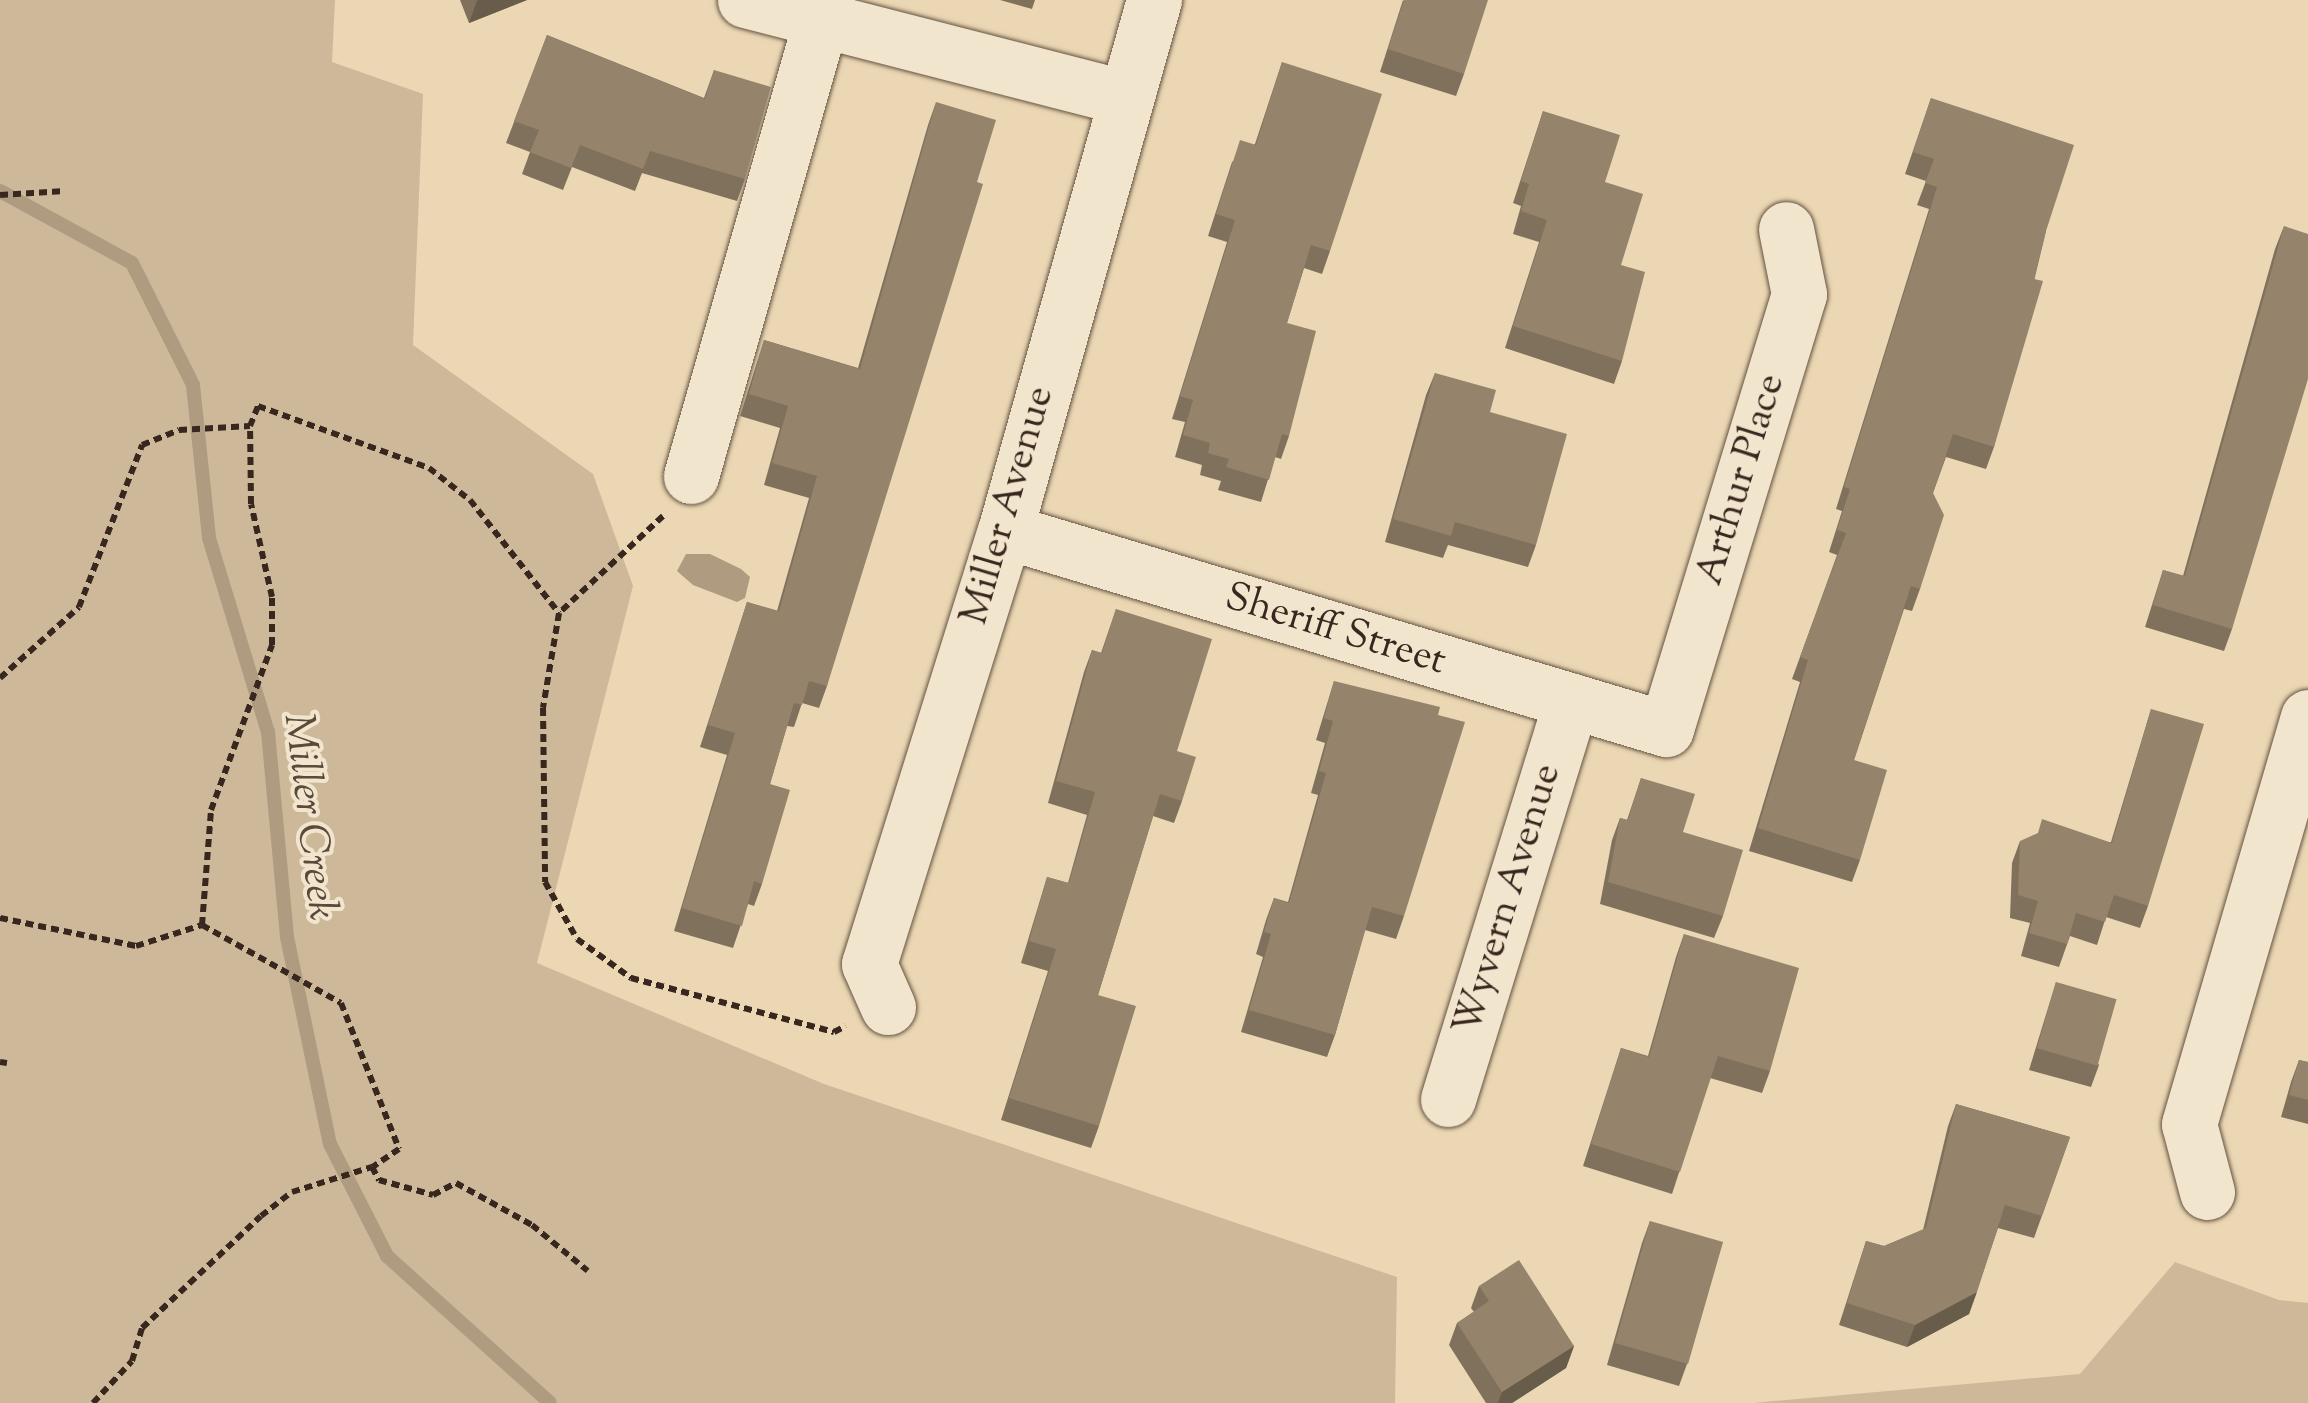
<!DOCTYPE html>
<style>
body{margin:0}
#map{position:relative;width:2308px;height:1403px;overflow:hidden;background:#ebd7b3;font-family:"Sorts Mill Goudy",serif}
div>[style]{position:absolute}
.green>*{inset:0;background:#cdb99a}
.water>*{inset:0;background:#ae9b80}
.stream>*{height:14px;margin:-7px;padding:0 7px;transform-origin:7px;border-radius:7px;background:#ae9b80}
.path>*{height:6px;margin-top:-3px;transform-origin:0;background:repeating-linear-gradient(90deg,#38271e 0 8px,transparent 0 13px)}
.roads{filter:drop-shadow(0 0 2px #655343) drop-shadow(0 0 2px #655343)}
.minor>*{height:55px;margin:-27.5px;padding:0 27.5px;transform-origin:27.5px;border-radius:27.5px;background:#f2e5ce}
.wall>*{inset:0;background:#80715c}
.shaded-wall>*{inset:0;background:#685c4b}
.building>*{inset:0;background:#95836b;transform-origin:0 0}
span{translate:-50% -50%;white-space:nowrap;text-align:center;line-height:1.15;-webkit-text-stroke:8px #f2e5ce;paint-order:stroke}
.street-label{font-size:40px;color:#38271e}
.water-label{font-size:42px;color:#5b4a3b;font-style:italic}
</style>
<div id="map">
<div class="green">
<div style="clip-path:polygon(0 0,335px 0,332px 62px,423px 94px,413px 345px,593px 474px,633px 586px,537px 963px,824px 1084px,1397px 1277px,1395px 1403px,0 1403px)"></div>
<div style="clip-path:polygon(2175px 1262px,2279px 1300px,2308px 1303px,2308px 1403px,1753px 1403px,2080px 1374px)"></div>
</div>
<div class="water">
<div style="clip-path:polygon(686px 554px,710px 554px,741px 569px,750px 577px,745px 598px,737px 602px,693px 585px,677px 571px)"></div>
</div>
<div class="stream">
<div style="left:0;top:191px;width:150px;rotate:28.6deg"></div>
<div style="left:132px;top:263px;width:136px;rotate:63.4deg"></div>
<div style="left:193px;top:385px;width:154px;rotate:84deg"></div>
<div style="left:209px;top:538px;width:203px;rotate:73.1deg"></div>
<div style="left:268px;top:732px;width:206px;rotate:84.7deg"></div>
<div style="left:287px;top:937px;width:211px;rotate:78.3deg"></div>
<div style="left:330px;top:1144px;width:126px;rotate:63deg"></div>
<div style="left:387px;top:1256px;width:219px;rotate:42deg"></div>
</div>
<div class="path">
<div style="left:0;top:195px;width:65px;rotate:-3.5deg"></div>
<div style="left:663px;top:516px;width:142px;rotate:137deg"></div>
<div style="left:559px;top:613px;width:96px;rotate:99.6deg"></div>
<div style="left:543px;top:708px;width:174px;rotate:89.3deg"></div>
<div style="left:545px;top:882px;width:65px;rotate:60.7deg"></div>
<div style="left:577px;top:939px;width:67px;rotate:35.8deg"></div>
<div style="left:631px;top:978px;width:210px;rotate:14.9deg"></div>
<div style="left:834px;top:1032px;width:13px;rotate:-27deg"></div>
<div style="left:0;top:678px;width:106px;rotate:-41.9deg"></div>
<div style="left:79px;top:607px;width:174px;rotate:-68.7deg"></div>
<div style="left:142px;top:445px;width:40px;rotate:-22deg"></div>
<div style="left:179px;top:430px;width:71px;rotate:-3.2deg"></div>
<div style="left:250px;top:426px;width:22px;rotate:-68deg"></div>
<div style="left:258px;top:406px;width:182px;rotate:19.9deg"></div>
<div style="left:429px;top:468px;width:52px;rotate:38deg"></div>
<div style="left:470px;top:500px;width:144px;rotate:51.8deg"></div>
<div style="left:0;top:918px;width:139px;rotate:11.6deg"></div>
<div style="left:136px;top:946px;width:69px;rotate:-17.7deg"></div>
<div style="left:202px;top:925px;width:159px;rotate:29.3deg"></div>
<div style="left:341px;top:1003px;width:157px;rotate:68.3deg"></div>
<div style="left:399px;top:1149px;width:32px;rotate:146deg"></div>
<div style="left:372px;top:1167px;width:15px;rotate:62deg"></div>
<div style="left:379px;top:1180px;width:56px;rotate:15.5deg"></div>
<div style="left:433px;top:1195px;width:26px;rotate:-28deg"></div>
<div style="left:456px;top:1183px;width:87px;rotate:28.9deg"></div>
<div style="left:532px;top:1225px;width:72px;rotate:39.4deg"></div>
<div style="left:202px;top:925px;width:115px;rotate:-85.5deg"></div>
<div style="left:211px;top:810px;width:176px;rotate:-69.7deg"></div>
<div style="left:272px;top:645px;width:48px;rotate:-90deg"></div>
<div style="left:272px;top:597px;width:95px;rotate:-102.7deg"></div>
<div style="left:251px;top:504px;width:78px;rotate:-90.7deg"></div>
<div style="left:0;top:1062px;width:7px;rotate:8deg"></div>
<div style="left:93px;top:1403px;width:57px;rotate:-47.1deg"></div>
<div style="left:132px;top:1361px;width:34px;rotate:-73deg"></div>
<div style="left:142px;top:1328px;width:163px;rotate:-43.3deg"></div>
<div style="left:261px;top:1216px;width:39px;rotate:-38deg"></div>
<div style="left:292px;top:1192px;width:84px;rotate:-17.4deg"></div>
</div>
<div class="roads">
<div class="minor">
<div style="left:745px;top:0;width:391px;rotate:14.4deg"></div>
<div style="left:691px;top:476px;width:495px;rotate:-74.1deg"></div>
<div style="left:1005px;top:531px;width:690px;rotate:16.68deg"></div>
<div style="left:1666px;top:729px;width:455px;rotate:-73deg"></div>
<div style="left:1799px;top:294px;width:66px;rotate:-101.3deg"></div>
<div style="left:888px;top:1007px;width:47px;rotate:-113.8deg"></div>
<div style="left:869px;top:964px;width:454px;rotate:-72.6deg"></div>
<div style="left:1005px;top:531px;width:552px;rotate:-74.33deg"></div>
<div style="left:1448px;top:1099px;width:417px;rotate:-72.8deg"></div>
<div style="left:2207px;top:1192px;width:70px;rotate:-104.8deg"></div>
<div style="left:2189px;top:1124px;width:424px;rotate:-73.7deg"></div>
</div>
</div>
<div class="wall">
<div style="clip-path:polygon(460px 0,527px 0,469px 23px)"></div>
<div style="clip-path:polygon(1000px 0,1035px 0,1032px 9px)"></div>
<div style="clip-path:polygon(1403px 0,1464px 74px,1456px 96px,1380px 72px)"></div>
<div style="clip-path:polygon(547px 35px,704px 98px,714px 70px,745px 179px,737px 201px,642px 173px,635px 191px,572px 167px,563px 190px,522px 174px,530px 152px,506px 143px)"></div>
<div style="clip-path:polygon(1282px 62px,1330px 251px,1322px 274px,1304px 268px,1287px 323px,1289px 436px,1281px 459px,1275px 457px,1261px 502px,1218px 490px,1221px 481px,1200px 475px,1202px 465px,1175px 457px,1185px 422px,1172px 419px,1227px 242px,1208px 236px,1232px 162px,1255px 144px)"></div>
<div style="clip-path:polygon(1931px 98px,2046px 231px,1994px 447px,1986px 469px,1946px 457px,1933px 493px,1920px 589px,1912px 611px,1904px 609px,1854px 760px,1860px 860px,1852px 882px,1749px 851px,1800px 682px,1792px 679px,1837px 555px,1829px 552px,1842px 511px,1836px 509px,1929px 209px,1917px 205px,1926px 181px,1905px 174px)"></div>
<div style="clip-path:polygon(936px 102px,827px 686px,819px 708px,802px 703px,794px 727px,787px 726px,770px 784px,762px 884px,754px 906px,748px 904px,733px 948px,674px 931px,727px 755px,700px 747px,747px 602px,777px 611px,809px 498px,764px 485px,780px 428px,740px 416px,764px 340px,858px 368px,928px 125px)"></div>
<div style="clip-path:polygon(1543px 111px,1605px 182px,1621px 265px,1622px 361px,1614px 384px,1505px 348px,1539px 242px,1513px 234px,1521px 206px,1513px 203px)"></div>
<div style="clip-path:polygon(2284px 226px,2232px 629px,2224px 651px,2145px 627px,2163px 570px,2183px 576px,2275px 249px)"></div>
<div style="clip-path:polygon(1435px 373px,1490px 412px,1536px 545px,1528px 567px,1448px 545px,1443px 558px,1385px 542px,1426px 395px)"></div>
<div style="clip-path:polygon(1116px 609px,1177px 751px,1182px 801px,1174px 823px,1153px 816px,1098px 995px,1099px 1126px,1091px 1148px,1001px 1120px,1048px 971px,1021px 963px,1047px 877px,1068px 883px,1087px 815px,1048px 803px,1084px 672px,1092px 650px,1101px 653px)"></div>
<div style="clip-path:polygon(1334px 681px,1404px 916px,1396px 939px,1365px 930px,1335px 1035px,1327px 1057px,1241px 1032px,1263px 957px,1256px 954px,1266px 920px,1274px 898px,1288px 902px,1318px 795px,1311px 793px,1325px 743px,1316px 740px)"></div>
<div style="clip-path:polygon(2151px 709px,2148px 906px,2140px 928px,2106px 917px,2097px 945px,2070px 936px,2059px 967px,2021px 956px,2030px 923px,2010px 918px,2012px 863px,2020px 841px,2111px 842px)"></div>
<div style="clip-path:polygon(1641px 778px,1683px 832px,1723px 916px,1714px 938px,1600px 904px,1612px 840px,1620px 818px,1627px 820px)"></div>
<div style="clip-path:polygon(1684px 934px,1770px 1071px,1762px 1093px,1710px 1078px,1672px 1194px,1583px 1166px,1621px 1048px,1648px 1056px,1676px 957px)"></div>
<div style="clip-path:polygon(2056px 982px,2099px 1065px,2091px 1087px,2029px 1070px)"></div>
<div style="clip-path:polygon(2299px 1060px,2308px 1062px,2308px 1124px,2281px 1117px,2291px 1082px)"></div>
<div style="clip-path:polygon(1956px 1104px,2070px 1137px,2034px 1238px,1998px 1228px,1969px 1314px,1907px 1347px,1839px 1325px,1866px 1241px,1884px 1246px,1923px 1230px,1948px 1126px)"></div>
<div style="clip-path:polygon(1650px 1221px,1687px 1364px,1679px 1386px,1607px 1365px,1642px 1243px)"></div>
<div style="clip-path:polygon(1479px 1286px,1574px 1346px,1566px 1368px,1512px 1403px,1486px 1403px,1449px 1345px,1457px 1323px,1474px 1312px,1471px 1308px)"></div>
</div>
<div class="shaded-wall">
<div style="clip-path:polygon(479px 0,527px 0,469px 23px,477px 1px)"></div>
<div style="clip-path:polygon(1977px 1292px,1969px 1314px,1907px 1347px,1915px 1325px)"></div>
<div style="clip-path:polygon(1574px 1346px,1566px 1368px,1512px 1403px,1498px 1403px,1502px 1392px)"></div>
</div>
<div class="building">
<div style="clip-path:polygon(1404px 0,1488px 0,1464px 74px,1388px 49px)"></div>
<div style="clip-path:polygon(547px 35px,705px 99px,714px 70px,771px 87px,745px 179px,650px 151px,643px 169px,580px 145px,571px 168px,530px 152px,539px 130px,514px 121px)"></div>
<div style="clip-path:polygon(1282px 62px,1382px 94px,1330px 251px,1311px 245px,1287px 323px,1316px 331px,1289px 436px,1282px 434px,1269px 480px,1226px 467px,1229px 459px,1208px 453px,1210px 443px,1183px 435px,1193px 400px,1180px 396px,1235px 220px,1216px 214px,1240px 140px,1256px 145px)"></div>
<div style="clip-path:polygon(1931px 98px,2074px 145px,2046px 231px,2034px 279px,2043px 281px,1994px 447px,1953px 434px,1933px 493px,1944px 515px,1920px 589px,1911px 586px,1854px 760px,1887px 770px,1860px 860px,1758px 828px,1808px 660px,1800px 657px,1846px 533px,1837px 530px,1850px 489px,1844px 487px,1937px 187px,1925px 183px,1934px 159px,1913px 152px)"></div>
<div style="clip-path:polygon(936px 102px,996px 120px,977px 182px,983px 184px,827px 686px,809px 681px,802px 705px,794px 703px,770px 784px,790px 790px,762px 884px,754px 881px,742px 926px,682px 908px,735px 733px,708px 725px,747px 602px,779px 611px,817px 476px,772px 463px,788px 406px,749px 394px,764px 340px,860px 369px)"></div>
<div style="clip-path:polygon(1543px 111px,1620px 135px,1605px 182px,1643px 194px,1621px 265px,1645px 272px,1622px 361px,1513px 326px,1547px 220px,1521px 211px,1529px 184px,1521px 181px)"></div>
<div style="clip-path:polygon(2284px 226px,2308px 234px,2308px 379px,2232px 629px,2153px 605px,2163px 570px,2185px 576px)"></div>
<div style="clip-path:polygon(1435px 373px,1496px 390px,1490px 412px,1567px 434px,1536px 545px,1455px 522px,1451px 536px,1393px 519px)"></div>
<div style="clip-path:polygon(1116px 609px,1212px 639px,1177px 751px,1196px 757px,1182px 801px,1160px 794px,1098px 995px,1136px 1006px,1099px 1126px,1009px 1098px,1056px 949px,1029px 941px,1047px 877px,1069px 883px,1095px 792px,1056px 781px,1092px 650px,1102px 653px)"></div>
<div style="clip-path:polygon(1334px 681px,1440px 707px,1438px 715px,1465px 722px,1404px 916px,1372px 907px,1335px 1035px,1249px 1010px,1271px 934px,1264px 932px,1274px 898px,1289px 903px,1326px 773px,1319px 771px,1333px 721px,1324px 718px)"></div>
<div style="clip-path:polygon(2151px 709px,2204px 724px,2148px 906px,2114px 895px,2105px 922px,2076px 913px,2067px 944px,2029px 933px,2038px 901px,2018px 895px,2020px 841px,2038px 833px,2042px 819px,2112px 843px)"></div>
<div style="clip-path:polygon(1641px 778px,1695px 794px,1683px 832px,1743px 850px,1723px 916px,1608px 882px,1620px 818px,1628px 820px)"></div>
<div style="clip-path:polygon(1684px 934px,1799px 968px,1770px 1071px,1718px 1056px,1680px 1172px,1591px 1144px,1621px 1048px,1649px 1057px)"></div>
<div style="left:2056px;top:982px;width:63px;height:69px;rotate:16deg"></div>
<div style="clip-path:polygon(2299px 1060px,2308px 1062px,2308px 1100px,2289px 1095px)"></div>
<div style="clip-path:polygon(1956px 1104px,2070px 1137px,2042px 1216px,2005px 1205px,1977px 1292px,1915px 1325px,1847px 1303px,1866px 1241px,1884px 1246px,1926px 1228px)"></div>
<div style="left:1650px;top:1221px;width:76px;height:127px;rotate:16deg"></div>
<div style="clip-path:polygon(1519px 1260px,1574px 1346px,1502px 1392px,1457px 1323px,1489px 1301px,1479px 1286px)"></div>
</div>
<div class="street-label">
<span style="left:1742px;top:480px;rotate:-73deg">Arthur Place</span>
<span style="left:1009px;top:506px;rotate:-74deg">Miller Avenue</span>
<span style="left:1335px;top:631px;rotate:17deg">Sheriff Street</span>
<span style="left:1509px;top:900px;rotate:-73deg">Wyvern Avenue</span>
</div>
<div class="water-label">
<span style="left:308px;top:817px;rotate:83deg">Miller Creek</span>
</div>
</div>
